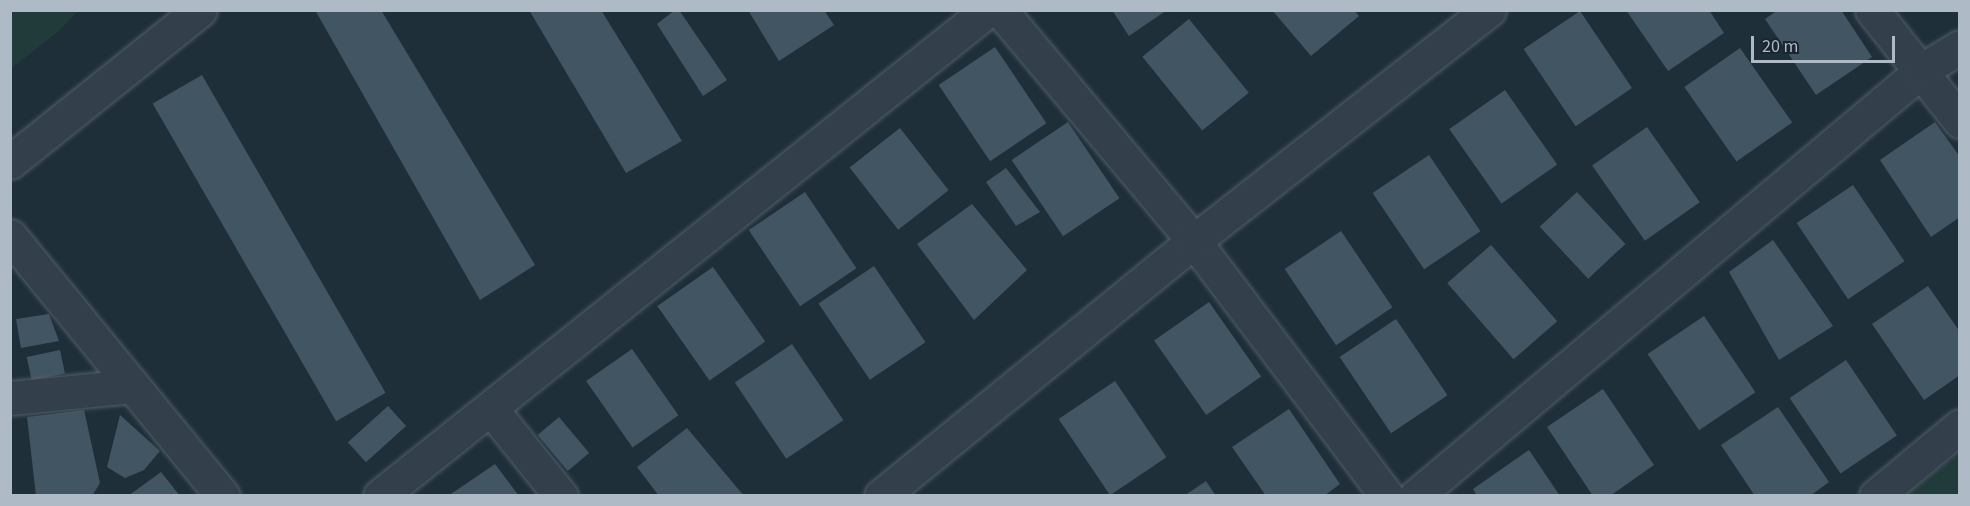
<!DOCTYPE html>
<style>
body{margin:0}
#map{position:relative;width:1970px;height:506px;overflow:hidden;background:#1f2f3a;font-family:"Source Sans 3",sans-serif}
div>[style]{position:absolute}
.green>*{inset:0;background:#213b3a}
.building>*{inset:0;background:#425562;transform-origin:0 0}
.roads{filter:drop-shadow(0 0 2px #515e68) drop-shadow(0 0 2px #515e68)}
.minor>*{height:33px;margin:-16.5px;padding:0 16.5px;transform-origin:16.5px;border-radius:16.5px;background:#33404b}
span{translate:-50% -50%;white-space:nowrap;text-align:center;line-height:1.15;-webkit-text-stroke:4.5px #19252f;paint-order:stroke}
.frame{position:absolute;inset:0;border:12px solid #aebbc7;pointer-events:none}
.scale{position:absolute;left:1751px;top:36px;width:144px;height:27px;box-sizing:border-box;border:3px solid #aebbc7;border-top:0;padding-left:8px;font-size:18px;line-height:21px;white-space:nowrap;color:#aebbc7;-webkit-text-stroke:4px #19252f;paint-order:stroke}
</style>
<div id="map">
<div class="green">
<div style="clip-path:polygon(11px 10px,78px 10px,78px 11px,58px 32px,11px 68px)"></div>
<div style="clip-path:polygon(1959px 453px,1959px 495px,1905px 495px)"></div>
</div>
<div class="building">
<div style="clip-path:polygon(315px 10px,381px 10px,535px 265px,480px 300px)"></div>
<div style="clip-path:polygon(529px 10px,601px 10px,682px 141px,626px 173px)"></div>
<div style="clip-path:polygon(675px 10px,679px 10px,727px 80px,703px 96px,657px 24px)"></div>
<div style="clip-path:polygon(748px 10px,824px 10px,834px 25px,779px 61px)"></div>
<div style="clip-path:polygon(1112px 10px,1167px 10px,1129px 36px)"></div>
<div style="clip-path:polygon(1272px 10px,1354px 10px,1359px 16px,1311px 56px)"></div>
<div style="clip-path:polygon(1626px 10px,1709px 10px,1724px 33px,1668px 71px)"></div>
<div style="clip-path:polygon(1778px 10px,1841px 10px,1872px 57px,1816px 95px,1765px 19px)"></div>
<div style="left:1580px;top:11px;width:93px;height:68px;rotate:56deg"></div>
<div style="left:1189px;top:19px;width:95px;height:60px;rotate:51deg"></div>
<div style="left:995px;top:47px;width:92px;height:68px;rotate:56deg"></div>
<div style="left:1740px;top:48px;width:91px;height:68px;rotate:55deg"></div>
<div style="left:202px;top:75px;width:367px;height:57px;rotate:60deg"></div>
<div style="left:1505px;top:90px;width:91px;height:68px;rotate:55deg"></div>
<div style="left:1068px;top:122px;width:92px;height:68px;rotate:56deg"></div>
<div style="clip-path:polygon(1935px 122px,1960px 157px,1960px 217px,1931px 237px,1880px 160px)"></div>
<div style="left:1647px;top:127px;width:92px;height:67px;rotate:55deg"></div>
<div style="left:900px;top:128px;width:79px;height:64px;rotate:52deg"></div>
<div style="left:1429px;top:155px;width:92px;height:68px;rotate:56deg"></div>
<div style="clip-path:polygon(1006px 168px,1040px 212px,1016px 226px,986px 182px)"></div>
<div style="left:1853px;top:185px;width:92px;height:68px;rotate:56deg"></div>
<div style="left:805px;top:192px;width:92px;height:68px;rotate:56deg"></div>
<div style="left:1577px;top:192px;width:71px;height:51px;rotate:47deg"></div>
<div style="clip-path:polygon(972px 204px,1027px 270px,974px 320px,917px 244px)"></div>
<div style="left:1341px;top:231px;width:92px;height:68px;rotate:56deg"></div>
<div style="clip-path:polygon(1773px 240px,1833px 326px,1779px 360px,1729px 272px)"></div>
<div style="left:1491px;top:245px;width:101px;height:58px;rotate:49deg"></div>
<div style="left:874px;top:266px;width:92px;height:67px;rotate:56deg"></div>
<div style="left:713px;top:267px;width:91px;height:68px;rotate:55deg"></div>
<div style="clip-path:polygon(1928px 286px,1960px 332px,1960px 375px,1924px 400px,1872px 324px)"></div>
<div style="left:1209px;top:302px;width:91px;height:67px;rotate:55deg"></div>
<div style="clip-path:polygon(49px 314px,59px 341px,21px 348px,16px 319px)"></div>
<div style="left:1704px;top:316px;width:92px;height:68px;rotate:56deg"></div>
<div style="left:1396px;top:319px;width:92px;height:68px;rotate:56deg"></div>
<div style="left:792px;top:344px;width:92px;height:69px;rotate:56deg"></div>
<div style="left:632px;top:349px;width:81px;height:56px;rotate:55deg"></div>
<div style="left:60px;top:350px;width:24px;height:34px;rotate:78deg"></div>
<div style="left:1846px;top:360px;width:91px;height:68px;rotate:56deg"></div>
<div style="left:1115px;top:381px;width:92px;height:68px;rotate:56deg"></div>
<div style="clip-path:polygon(1603px 389px,1654px 465px,1610px 496px,1593px 496px,1547px 427px)"></div>
<div style="left:388px;top:406px;width:27px;height:54px;rotate:48deg"></div>
<div style="clip-path:polygon(1778px 407px,1829px 482px,1810px 496px,1755px 496px,1721px 445px)"></div>
<div style="clip-path:polygon(1289px 409px,1340px 484px,1324px 496px,1266px 496px,1232px 447px)"></div>
<div style="clip-path:polygon(84px 410px,100px 483px,92px 496px,36px 496px,27px 417px)"></div>
<div style="clip-path:polygon(120px 415px,160px 451px,144px 470px,125px 478px,107px 467px)"></div>
<div style="left:559px;top:417px;width:47px;height:28px;rotate:50deg"></div>
<div style="clip-path:polygon(687px 428px,744px 496px,659px 496px,637px 467px)"></div>
<div style="clip-path:polygon(1529px 450px,1560px 496px,1477px 496px,1473px 489px)"></div>
<div style="clip-path:polygon(495px 464px,519px 496px,448px 496px)"></div>
<div style="clip-path:polygon(161px 472px,180px 496px,128px 496px)"></div>
<div style="clip-path:polygon(1206px 481px,1216px 496px,1184px 496px)"></div>
</div>
<div class="roads">
<div class="minor">
<div style="left:1000px;top:10px;width:302px;rotate:50deg"></div>
<div style="left:1194px;top:241px;width:320px;rotate:52.9deg"></div>
<div style="left:1872px;top:10px;width:142px;rotate:51.6deg"></div>
<div style="left:10px;top:162px;width:243px;rotate:-38.7deg"></div>
<div style="left:10px;top:236px;width:336px;rotate:50.7deg"></div>
<div style="left:10px;top:398px;width:123px;rotate:-5.6deg"></div>
<div style="left:491px;top:409px;width:112px;rotate:51.2deg"></div>
<div style="left:380px;top:496px;width:778px;rotate:-38.64deg"></div>
<div style="left:881px;top:496px;width:404px;rotate:-39.2deg"></div>
<div style="left:1194px;top:241px;width:375px;rotate:-38.1deg"></div>
<div style="left:1416px;top:496px;width:661px;rotate:-40.09deg"></div>
<div style="left:1922px;top:70px;width:44px;rotate:-31.2deg"></div>
<div style="left:1876px;top:496px;width:109px;rotate:-39.8deg"></div>
</div>
</div>
<div class="frame"></div>
<div class="scale">20 m</div>
</div>
